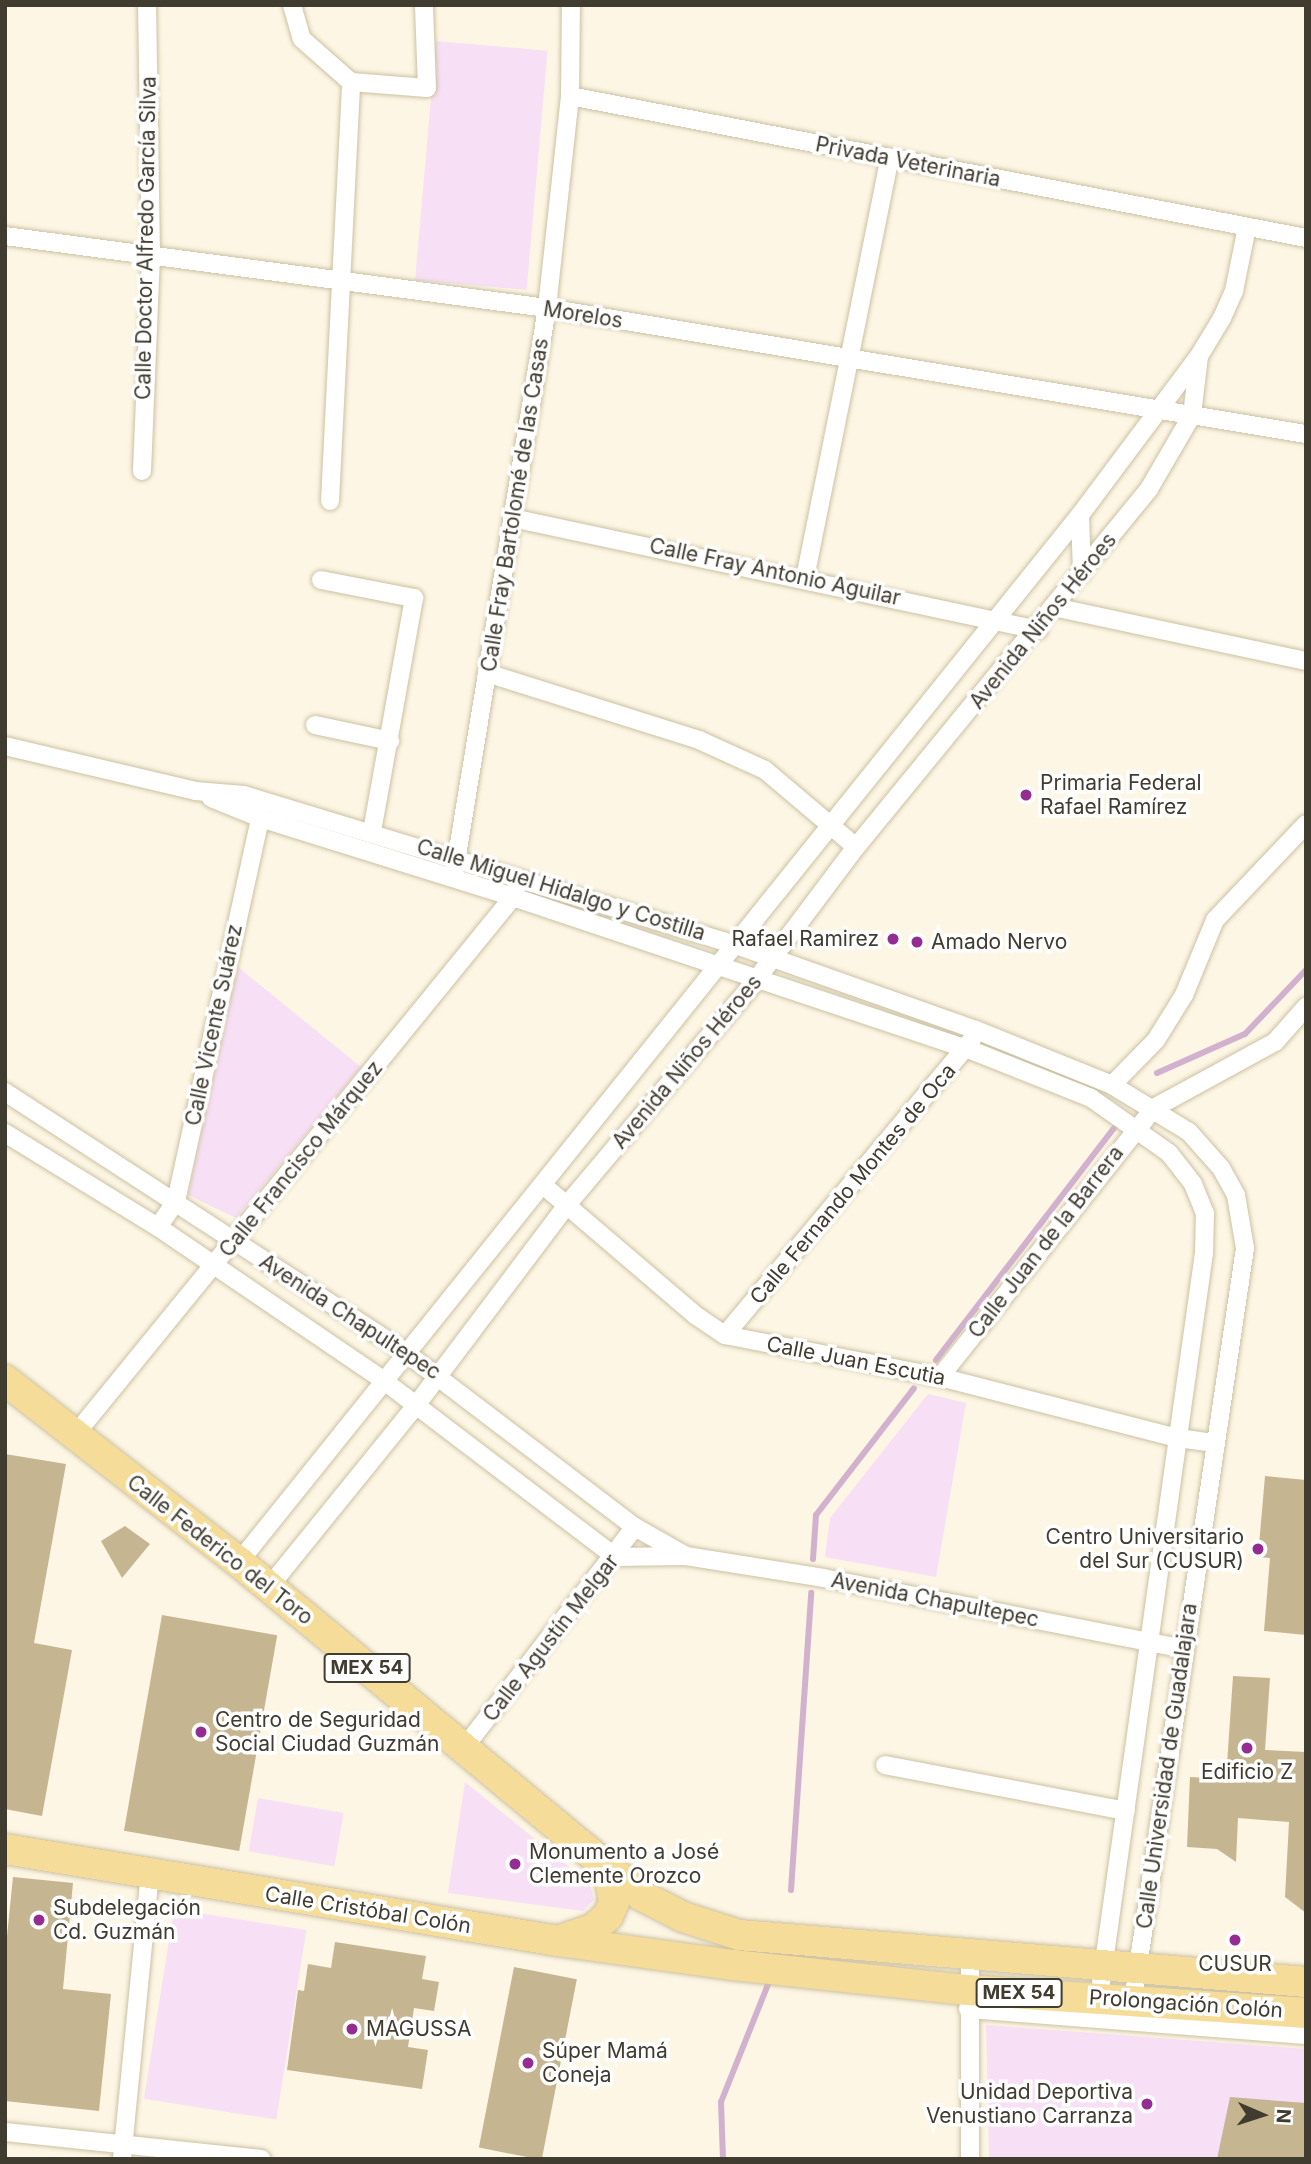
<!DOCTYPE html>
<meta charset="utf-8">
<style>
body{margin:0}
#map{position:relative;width:1311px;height:2164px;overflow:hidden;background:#fdf6e4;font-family:Inter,sans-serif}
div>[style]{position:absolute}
.green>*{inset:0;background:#f7dff5;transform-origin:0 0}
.stream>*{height:6px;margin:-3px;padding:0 3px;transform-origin:3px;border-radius:3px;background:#d1b1ce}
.building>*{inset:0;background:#c5b691;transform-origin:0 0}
.roads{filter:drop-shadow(0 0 2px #ccc1a3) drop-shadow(0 0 2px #ccc1a3)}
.minor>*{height:18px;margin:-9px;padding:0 9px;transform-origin:9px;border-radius:9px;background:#fff}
.primary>*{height:30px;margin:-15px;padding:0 15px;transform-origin:15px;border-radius:15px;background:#f5dc98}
.dots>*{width:19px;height:19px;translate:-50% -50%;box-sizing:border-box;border:4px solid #fff;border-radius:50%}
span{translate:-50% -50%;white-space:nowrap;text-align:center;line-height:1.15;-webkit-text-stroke:7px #fff;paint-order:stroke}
.shield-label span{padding:2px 5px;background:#fff;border:2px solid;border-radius:5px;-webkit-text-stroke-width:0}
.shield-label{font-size:19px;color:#403c30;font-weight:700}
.street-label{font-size:21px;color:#403c30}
.poi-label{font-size:21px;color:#403c30}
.left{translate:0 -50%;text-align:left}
.right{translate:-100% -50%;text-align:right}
.frame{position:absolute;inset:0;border:7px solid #403c30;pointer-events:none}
.north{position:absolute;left:1227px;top:2080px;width:70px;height:70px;-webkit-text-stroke:5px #fff;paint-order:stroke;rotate:93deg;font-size:19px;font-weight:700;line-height:28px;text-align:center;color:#403c30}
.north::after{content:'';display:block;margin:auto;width:24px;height:32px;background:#403c30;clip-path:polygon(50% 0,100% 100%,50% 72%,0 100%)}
</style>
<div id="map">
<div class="green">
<div style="left:436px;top:41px;width:112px;height:240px;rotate:5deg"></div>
<div style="clip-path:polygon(238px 967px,361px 1067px,236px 1218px,188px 1195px)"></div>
<div style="clip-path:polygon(928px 1394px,966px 1403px,936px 1577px,825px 1557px,830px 1518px)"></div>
<div style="clip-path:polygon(465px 1782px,590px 1884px,594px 1900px,583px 1911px,448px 1893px)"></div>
<div style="left:258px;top:1798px;width:87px;height:54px;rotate:10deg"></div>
<div style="left:174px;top:1909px;width:134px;height:192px;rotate:9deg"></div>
<div style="clip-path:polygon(986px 2025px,1306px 2049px,1306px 2159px,989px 2159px)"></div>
</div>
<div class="stream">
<div style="left:1157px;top:1073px;width:96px;rotate:-23.9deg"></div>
<div style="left:1245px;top:1034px;width:88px;rotate:-46.4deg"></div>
<div style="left:936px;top:1360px;width:294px;rotate:-52.5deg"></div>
<div style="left:813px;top:1559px;width:44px;rotate:-86.1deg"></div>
<div style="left:816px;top:1515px;width:160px;rotate:-52.3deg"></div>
<div style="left:791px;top:1890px;width:298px;rotate:-86.1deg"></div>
<div style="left:723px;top:2159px;width:57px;rotate:-92deg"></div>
<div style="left:721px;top:2102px;width:129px;rotate:-68.2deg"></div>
</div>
<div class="building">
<div style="clip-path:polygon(5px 1454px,66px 1464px,34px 1643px,72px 1650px,42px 1816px,5px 1809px)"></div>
<div style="clip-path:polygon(1265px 1476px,1306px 1480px,1306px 1635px,1264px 1631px,1270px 1558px,1258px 1557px)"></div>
<div style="clip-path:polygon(125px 1526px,150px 1544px,122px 1578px,101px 1541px)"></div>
<div style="left:162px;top:1615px;width:117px;height:219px;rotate:10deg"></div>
<div style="clip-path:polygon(1233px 1676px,1270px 1678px,1265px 1750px,1306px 1752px,1306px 1913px,1285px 1897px,1289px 1822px,1238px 1818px,1236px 1862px,1217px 1849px,1187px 1847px,1190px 1777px,1226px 1779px)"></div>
<div style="clip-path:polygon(13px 1877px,73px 1883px,63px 1989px,111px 1994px,99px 2111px,5px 2101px,5px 1956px)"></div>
<div style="clip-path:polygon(335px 1942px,426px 1956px,422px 1979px,439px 1982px,434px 2011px,414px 2008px,408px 2047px,428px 2050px,422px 2089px,287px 2070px,298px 1990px,304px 1991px,308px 1964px,331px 1968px)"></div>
<div style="left:514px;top:1967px;width:64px;height:184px;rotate:11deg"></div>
<div style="clip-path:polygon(1230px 2097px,1306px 2103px,1306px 2159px,1217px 2159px)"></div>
</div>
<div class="roads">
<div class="minor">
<div style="left:292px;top:5px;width:35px;rotate:74deg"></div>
<div style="left:302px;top:39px;width:65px;rotate:41.3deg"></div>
<div style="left:351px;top:82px;width:76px;rotate:4.5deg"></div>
<div style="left:427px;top:88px;width:83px;rotate:-92.1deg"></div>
<div style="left:570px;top:96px;width:750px;rotate:10.92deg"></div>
<div style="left:5px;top:236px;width:547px;rotate:7.57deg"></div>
<div style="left:547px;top:308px;width:769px;rotate:9.43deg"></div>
<div style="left:142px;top:471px;width:215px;rotate:-87.6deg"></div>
<div style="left:151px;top:256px;width:251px;rotate:-90.9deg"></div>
<div style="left:330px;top:501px;width:420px;rotate:-87.1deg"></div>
<div style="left:1080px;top:515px;width:58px;rotate:88deg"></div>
<div style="left:512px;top:518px;width:538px;rotate:12.02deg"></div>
<div style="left:805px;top:578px;width:429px;rotate:-78.6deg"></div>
<div style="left:321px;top:580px;width:95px;rotate:11deg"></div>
<div style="left:414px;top:598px;width:238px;rotate:100.2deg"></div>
<div style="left:1054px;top:607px;width:258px;rotate:12.1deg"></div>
<div style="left:487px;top:673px;width:222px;rotate:17.5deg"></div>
<div style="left:699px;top:740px;width:72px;rotate:24.4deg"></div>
<div style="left:765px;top:770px;width:119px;rotate:40.2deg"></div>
<div style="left:315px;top:725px;width:77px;rotate:12deg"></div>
<div style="left:5px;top:746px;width:195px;rotate:13.3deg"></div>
<div style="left:195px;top:791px;width:49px;rotate:4.7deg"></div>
<div style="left:244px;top:795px;width:514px;rotate:16.96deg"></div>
<div style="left:736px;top:945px;width:255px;rotate:19.5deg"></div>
<div style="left:976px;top:1030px;width:147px;rotate:22deg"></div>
<div style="left:1112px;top:1085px;width:90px;rotate:31.4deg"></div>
<div style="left:1189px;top:1132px;width:48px;rotate:48.4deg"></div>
<div style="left:1221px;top:1168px;width:31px;rotate:61deg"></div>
<div style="left:1236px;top:1195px;width:54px;rotate:80.4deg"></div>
<div style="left:1245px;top:1248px;width:760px;rotate:98.47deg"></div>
<div style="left:211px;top:798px;width:53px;rotate:22.2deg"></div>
<div style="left:260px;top:818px;width:265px;rotate:17.3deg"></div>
<div style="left:513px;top:897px;width:480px;rotate:18.5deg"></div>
<div style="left:968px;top:1049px;width:132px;rotate:21.7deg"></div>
<div style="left:1091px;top:1098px;width:95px;rotate:35.2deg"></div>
<div style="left:1169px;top:1153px;width:39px;rotate:52deg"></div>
<div style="left:1193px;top:1184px;width:31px;rotate:68deg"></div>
<div style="left:1205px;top:1213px;width:40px;rotate:91.4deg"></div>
<div style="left:1204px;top:1253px;width:751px;rotate:98.03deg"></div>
<div style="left:455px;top:868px;width:568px;rotate:-80.67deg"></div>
<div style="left:547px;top:308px;width:213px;rotate:-83.8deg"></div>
<div style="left:570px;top:96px;width:91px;rotate:-89.4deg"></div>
<div style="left:1112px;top:1085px;width:63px;rotate:-45.6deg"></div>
<div style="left:1156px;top:1040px;width:53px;rotate:-58.1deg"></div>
<div style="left:1184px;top:995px;width:81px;rotate:-67.5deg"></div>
<div style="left:1215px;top:920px;width:132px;rotate:-46.5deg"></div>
<div style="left:5px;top:1092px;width:477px;rotate:33deg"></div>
<div style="left:405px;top:1352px;width:289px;rotate:37.3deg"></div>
<div style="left:635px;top:1527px;width:59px;rotate:29.6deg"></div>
<div style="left:5px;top:1133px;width:180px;rotate:31.6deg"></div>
<div style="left:158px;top:1227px;width:272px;rotate:34.2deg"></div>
<div style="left:383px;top:1380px;width:292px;rotate:37.3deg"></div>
<div style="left:615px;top:1557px;width:71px;rotate:-0.8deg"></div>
<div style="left:686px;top:1556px;width:139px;rotate:9.1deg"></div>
<div style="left:823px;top:1578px;width:368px;rotate:11.1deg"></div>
<div style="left:543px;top:1185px;width:200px;rotate:40.5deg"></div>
<div style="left:695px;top:1315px;width:36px;rotate:34deg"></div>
<div style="left:725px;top:1335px;width:219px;rotate:11.1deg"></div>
<div style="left:940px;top:1377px;width:246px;rotate:14.4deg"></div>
<div style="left:1178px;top:1438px;width:37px;rotate:8deg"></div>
<div style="left:158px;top:1227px;width:32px;rotate:-55deg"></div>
<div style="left:176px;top:1201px;width:392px;rotate:-77.6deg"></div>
<div style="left:260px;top:818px;width:11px;rotate:-124deg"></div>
<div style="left:725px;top:1335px;width:385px;rotate:-50.1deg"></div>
<div style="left:940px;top:1377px;width:344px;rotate:-51.5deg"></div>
<div style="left:1154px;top:1108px;width:138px;rotate:-28.6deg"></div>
<div style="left:1275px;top:1042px;width:47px;rotate:-48.5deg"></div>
<div style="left:74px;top:1436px;width:695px;rotate:-50.84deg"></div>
<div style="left:513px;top:897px;width:12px;rotate:-70deg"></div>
<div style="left:239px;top:1562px;width:1343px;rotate:-51.23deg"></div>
<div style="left:1080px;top:515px;width:199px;rotate:-53.2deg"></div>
<div style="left:1199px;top:356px;width:44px;rotate:-58.8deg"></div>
<div style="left:1222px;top:318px;width:30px;rotate:-66deg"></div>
<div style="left:1234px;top:291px;width:65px;rotate:-78.5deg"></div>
<div style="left:269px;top:1587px;width:235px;rotate:-51deg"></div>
<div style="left:417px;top:1404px;width:248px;rotate:-53deg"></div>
<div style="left:566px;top:1206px;width:295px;rotate:-49.9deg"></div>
<div style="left:756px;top:980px;width:166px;rotate:-53.1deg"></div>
<div style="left:856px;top:847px;width:463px;rotate:-50.7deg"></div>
<div style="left:1149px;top:489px;width:86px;rotate:-59.8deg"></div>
<div style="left:1192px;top:415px;width:59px;rotate:-83.2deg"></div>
<div style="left:464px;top:1748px;width:279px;rotate:-52.3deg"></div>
<div style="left:885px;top:1765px;width:245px;rotate:10.8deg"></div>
<div style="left:968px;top:2009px;width:339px;rotate:4.4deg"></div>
<div style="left:5px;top:2132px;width:258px;rotate:6deg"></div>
<div style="left:122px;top:2159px;width:286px;rotate:-84.4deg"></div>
<div style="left:970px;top:2159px;width:203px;rotate:-90deg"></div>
</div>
<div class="primary">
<div style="left:5px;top:1380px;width:296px;rotate:37.9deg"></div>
<div style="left:239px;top:1562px;width:523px;rotate:39.65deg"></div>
<div style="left:642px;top:1896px;width:46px;rotate:27.1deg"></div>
<div style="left:683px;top:1917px;width:59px;rotate:17.8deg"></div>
<div style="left:739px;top:1935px;width:569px;rotate:4.74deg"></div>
<div style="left:5px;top:1849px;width:561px;rotate:9.45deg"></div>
<div style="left:558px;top:1941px;width:177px;rotate:7.8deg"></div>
<div style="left:733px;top:1965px;width:236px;rotate:6.1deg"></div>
<div style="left:968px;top:1990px;width:339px;rotate:3.9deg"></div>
<div style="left:561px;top:1940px;width:34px;rotate:-19deg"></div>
<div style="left:593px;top:1929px;width:20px;rotate:-41deg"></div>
<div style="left:608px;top:1916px;width:15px;rotate:-67deg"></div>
<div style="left:614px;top:1902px;width:35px;rotate:-100deg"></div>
</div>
</div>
<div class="dots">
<div style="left:1026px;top:795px;background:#942d92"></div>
<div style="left:893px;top:939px;background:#942d92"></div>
<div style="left:917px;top:942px;background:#942d92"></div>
<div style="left:1258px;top:1549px;background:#942d92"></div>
<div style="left:201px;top:1732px;background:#942d92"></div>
<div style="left:1247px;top:1748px;background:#942d92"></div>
<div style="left:515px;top:1864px;background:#942d92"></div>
<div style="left:39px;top:1920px;background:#942d92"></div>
<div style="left:1235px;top:1940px;background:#942d92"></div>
<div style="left:352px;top:2029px;background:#942d92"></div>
<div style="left:528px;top:2063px;background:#942d92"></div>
<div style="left:1147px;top:2104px;background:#942d92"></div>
</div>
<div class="shield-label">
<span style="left:367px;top:1668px">MEX 54</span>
<span style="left:1019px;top:1993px">MEX 54</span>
</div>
<div class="street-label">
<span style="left:908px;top:162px;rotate:11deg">Privada Veterinaria</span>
<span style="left:146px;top:238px;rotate:-89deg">Calle Doctor Alfredo García Silva</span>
<span style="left:583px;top:315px;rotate:9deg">Morelos</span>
<span style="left:515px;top:505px;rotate:-81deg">Calle Fray Bartolomé de las Casas</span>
<span style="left:775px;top:572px;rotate:12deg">Calle Fray Antonio Aguilar</span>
<span style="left:1043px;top:621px;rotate:-51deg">Avenida Niños Héroes</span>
<span style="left:561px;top:890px;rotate:17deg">Calle Miguel Hidalgo y Costilla</span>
<span style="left:214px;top:1025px;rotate:-78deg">Calle Vicente Suárez</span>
<span style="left:687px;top:1062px;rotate:-50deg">Avenida Niños Héroes</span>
<span style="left:301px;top:1159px;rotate:-51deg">Calle Francisco Márquez</span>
<span style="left:853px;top:1184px;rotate:-50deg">Calle Fernando Montes de Oca</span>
<span style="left:1046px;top:1242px;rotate:-52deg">Calle Juan de la Barrera</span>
<span style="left:350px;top:1317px;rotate:33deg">Avenida Chapultepec</span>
<span style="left:856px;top:1361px;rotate:11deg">Calle Juan Escutia</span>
<span style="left:220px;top:1550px;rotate:38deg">Calle Federico del Toro</span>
<span style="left:935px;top:1600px;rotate:11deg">Avenida Chapultepec</span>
<span style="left:551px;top:1638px;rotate:-52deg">Calle Agustín Melgar</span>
<span style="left:1167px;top:1766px;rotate:-82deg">Calle Universidad de Guadalajara</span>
<span style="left:368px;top:1910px;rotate:9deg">Calle Cristóbal Colón</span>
<span style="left:1186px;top:2004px;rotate:4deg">Prolongación Colón</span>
</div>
<div class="poi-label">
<span class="left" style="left:1040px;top:795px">Primaria Federal<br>Rafael Ramírez</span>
<span class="right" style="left:879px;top:939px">Rafael Ramirez</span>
<span class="left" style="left:931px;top:942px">Amado Nervo</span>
<span class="right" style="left:1244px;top:1549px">Centro Universitario<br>del Sur (CUSUR)</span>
<span class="left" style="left:215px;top:1732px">Centro de Seguridad<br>Social Ciudad Guzmán</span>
<span style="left:1247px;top:1772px">Edificio Z</span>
<span class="left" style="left:529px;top:1864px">Monumento a José<br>Clemente Orozco</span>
<span class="left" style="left:53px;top:1920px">Subdelegación<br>Cd. Guzmán</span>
<span style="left:1235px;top:1964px">CUSUR</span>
<span class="left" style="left:366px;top:2029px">MAGUSSA</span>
<span class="left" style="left:542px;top:2063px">Súper Mamá<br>Coneja</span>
<span class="right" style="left:1133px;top:2104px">Unidad Deportiva<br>Venustiano Carranza</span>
</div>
<div class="frame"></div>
<div class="north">N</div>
</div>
